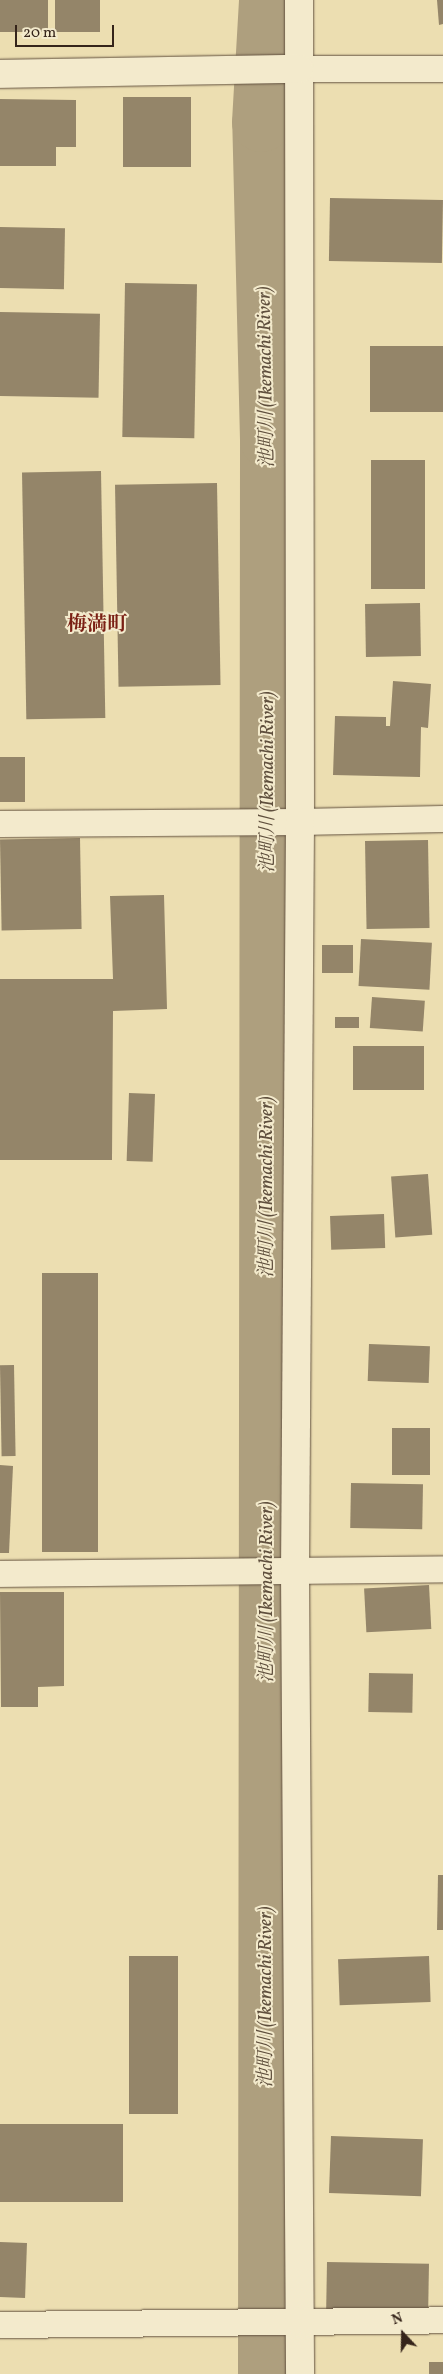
<!DOCTYPE html>
<meta charset="utf-8">
<style>
body{margin:0}
#map{position:relative;width:443px;height:2374px;overflow:hidden;background:#ecdeb1;font-family:Vollkorn,"Noto Serif JP",serif}
div>[style]{position:absolute}
.river>*{height:59px;margin:-29.5px;padding:0 29.5px;transform-origin:29.5px;border-radius:29.5px;background:#ae9f7e}
.building>*{inset:0;background:#948569;transform-origin:0 0}
.roads{filter:drop-shadow(0 0 1px #635240) drop-shadow(0 0 1px #635240)}
.minor>*{height:26px;margin:-13px;padding:0 13px;transform-origin:13px;border-radius:13px;background:#f3eacc}
.tertiary>*{height:28px;margin:-14px;padding:0 14px;transform-origin:14px;border-radius:14px;background:#f3eacc}
span{translate:-50% -50%;white-space:nowrap;text-align:center;line-height:1.15;-webkit-text-stroke:4px #f3eacc;paint-order:stroke}
.water-label{font-size:19px;color:#5f4f3d;font-style:italic}
.quarter-label{font-size:20px;color:#7a1f14;font-weight:700}
.north{position:absolute;left:378px;top:2309px;width:50px;height:50px;-webkit-text-stroke:4px #f3eacc;paint-order:stroke;rotate:339deg;font-size:14px;font-weight:700;line-height:20px;text-align:center;color:#35241a}
.north::after{content:'';display:block;margin:auto;width:18px;height:22px;background:#35241a;clip-path:polygon(50% 0,100% 100%,50% 72%,0 100%)}
.scale{position:absolute;left:15px;top:25px;width:99px;height:22px;box-sizing:border-box;border:2px solid #35241a;border-top:0;padding-left:6px;font-size:15px;line-height:18px;white-space:nowrap;color:#35241a;-webkit-text-stroke:4px #f3eacc;paint-order:stroke}
</style>
<div id="map">
<div class="river">
<div style="left:267px;top:2374px;width:1935px;rotate:-89.94deg"></div>
<div style="left:269px;top:439px;width:317px;rotate:-91.4deg"></div>
<div style="left:261px;top:122px;width:122px;rotate:-86.7deg"></div>
</div>
<div class="building">
<div style="left:0;top:0;width:48px;height:32px"></div>
<div style="left:55px;top:0;width:45px;height:32px"></div>
<div style="clip-path:polygon(437px 0,443px 0,443px 24px,439px 25px)"></div>
<div style="left:123px;top:97px;width:68px;height:70px"></div>
<div style="clip-path:polygon(0 99px,76px 100px,76px 147px,56px 147px,56px 166px,0 166px)"></div>
<div style="left:330px;top:198px;width:113px;height:63px;rotate:1deg"></div>
<div style="left:0;top:227px;width:65px;height:61px;rotate:1deg"></div>
<div style="left:125px;top:283px;width:72px;height:154px;rotate:1deg"></div>
<div style="left:0;top:312px;width:100px;height:84px;rotate:1deg"></div>
<div style="left:370px;top:346px;width:73px;height:66px"></div>
<div style="left:371px;top:460px;width:54px;height:129px"></div>
<div style="left:101px;top:471px;width:247px;height:79px;rotate:89deg"></div>
<div style="left:217px;top:483px;width:202px;height:102px;rotate:89deg"></div>
<div style="left:420px;top:603px;width:53px;height:55px;rotate:89deg"></div>
<div style="clip-path:polygon(393px 681px,431px 684px,428px 728px,421px 727px,420px 777px,333px 775px,335px 716px,386px 717px,386px 726px,390px 726px)"></div>
<div style="left:0;top:757px;width:25px;height:45px"></div>
<div style="left:80px;top:838px;width:91px;height:80px;rotate:89deg"></div>
<div style="left:428px;top:840px;width:88px;height:63px;rotate:89deg"></div>
<div style="clip-path:polygon(164px 895px,167px 1009px,113px 1011px,112px 1160px,0 1160px,0 979px,113px 979px,110px 896px)"></div>
<div style="left:361px;top:939px;width:71px;height:47px;rotate:3deg"></div>
<div style="left:322px;top:945px;width:31px;height:28px"></div>
<div style="left:372px;top:997px;width:53px;height:31px;rotate:4deg"></div>
<div style="left:335px;top:1017px;width:24px;height:11px"></div>
<div style="left:424px;top:1046px;width:44px;height:71px;rotate:90deg"></div>
<div style="left:129px;top:1093px;width:26px;height:68px;rotate:2deg"></div>
<div style="left:428px;top:1174px;width:61px;height:37px;rotate:86deg"></div>
<div style="left:384px;top:1214px;width:34px;height:54px;rotate:88deg"></div>
<div style="left:42px;top:1273px;width:56px;height:279px"></div>
<div style="left:369px;top:1344px;width:61px;height:37px;rotate:2deg"></div>
<div style="left:14px;top:1365px;width:91px;height:14px;rotate:89deg"></div>
<div style="left:392px;top:1428px;width:38px;height:47px"></div>
<div style="clip-path:polygon(0 1465px,13px 1466px,9px 1553px,0 1553px)"></div>
<div style="left:351px;top:1483px;width:72px;height:45px;rotate:1deg"></div>
<div style="left:429px;top:1585px;width:44px;height:65px;rotate:87deg"></div>
<div style="clip-path:polygon(0 1592px,64px 1592px,64px 1686px,38px 1687px,38px 1707px,1px 1707px)"></div>
<div style="left:369px;top:1673px;width:44px;height:39px;rotate:1deg"></div>
<div style="clip-path:polygon(438px 1875px,443px 1875px,443px 1930px,437px 1930px)"></div>
<div style="left:129px;top:1956px;width:49px;height:158px"></div>
<div style="left:429px;top:1956px;width:46px;height:91px;rotate:88deg"></div>
<div style="left:0;top:2124px;width:123px;height:78px"></div>
<div style="left:331px;top:2136px;width:92px;height:57px;rotate:2deg"></div>
<div style="left:0;top:2242px;width:27px;height:55px;rotate:2deg"></div>
<div style="left:327px;top:2262px;width:102px;height:49px;rotate:1deg"></div>
<div style="left:429px;top:2362px;width:14px;height:12px"></div>
</div>
<div class="roads">
<div class="minor">
<div style="left:299px;top:69px;width:144px"></div>
<div style="left:0;top:824px;width:300px;rotate:-0.4deg"></div>
<div style="left:300px;top:822px;width:143px;rotate:-1.2deg"></div>
<div style="left:0;top:1574px;width:443px;rotate:-0.6deg"></div>
<div style="left:0;top:2325px;width:443px;rotate:-0.6deg"></div>
</div>
<div class="tertiary">
<div style="left:299px;top:0;width:822px;rotate:89.93deg"></div>
<div style="left:300px;top:822px;width:748px;rotate:90.38deg"></div>
<div style="left:295px;top:1570px;width:804px;rotate:89.64deg"></div>
<div style="left:0;top:74px;width:299px;rotate:-1deg"></div>
</div>
</div>
<div class="water-label">
<span style="left:267px;top:377px;rotate:-91deg">池町川 (Ikemachi River)</span>
<span style="left:269px;top:782px;rotate:-90deg">池町川 (Ikemachi River)</span>
<span style="left:268px;top:1187px;rotate:-90deg">池町川 (Ikemachi River)</span>
<span style="left:268px;top:1592px;rotate:-90deg">池町川 (Ikemachi River)</span>
<span style="left:267px;top:1997px;rotate:-90deg">池町川 (Ikemachi River)</span>
</div>
<div class="quarter-label">
<span style="left:97px;top:625px">梅満町</span>
</div>
<div class="north">N</div>
<div class="scale">20 m</div>
</div>
